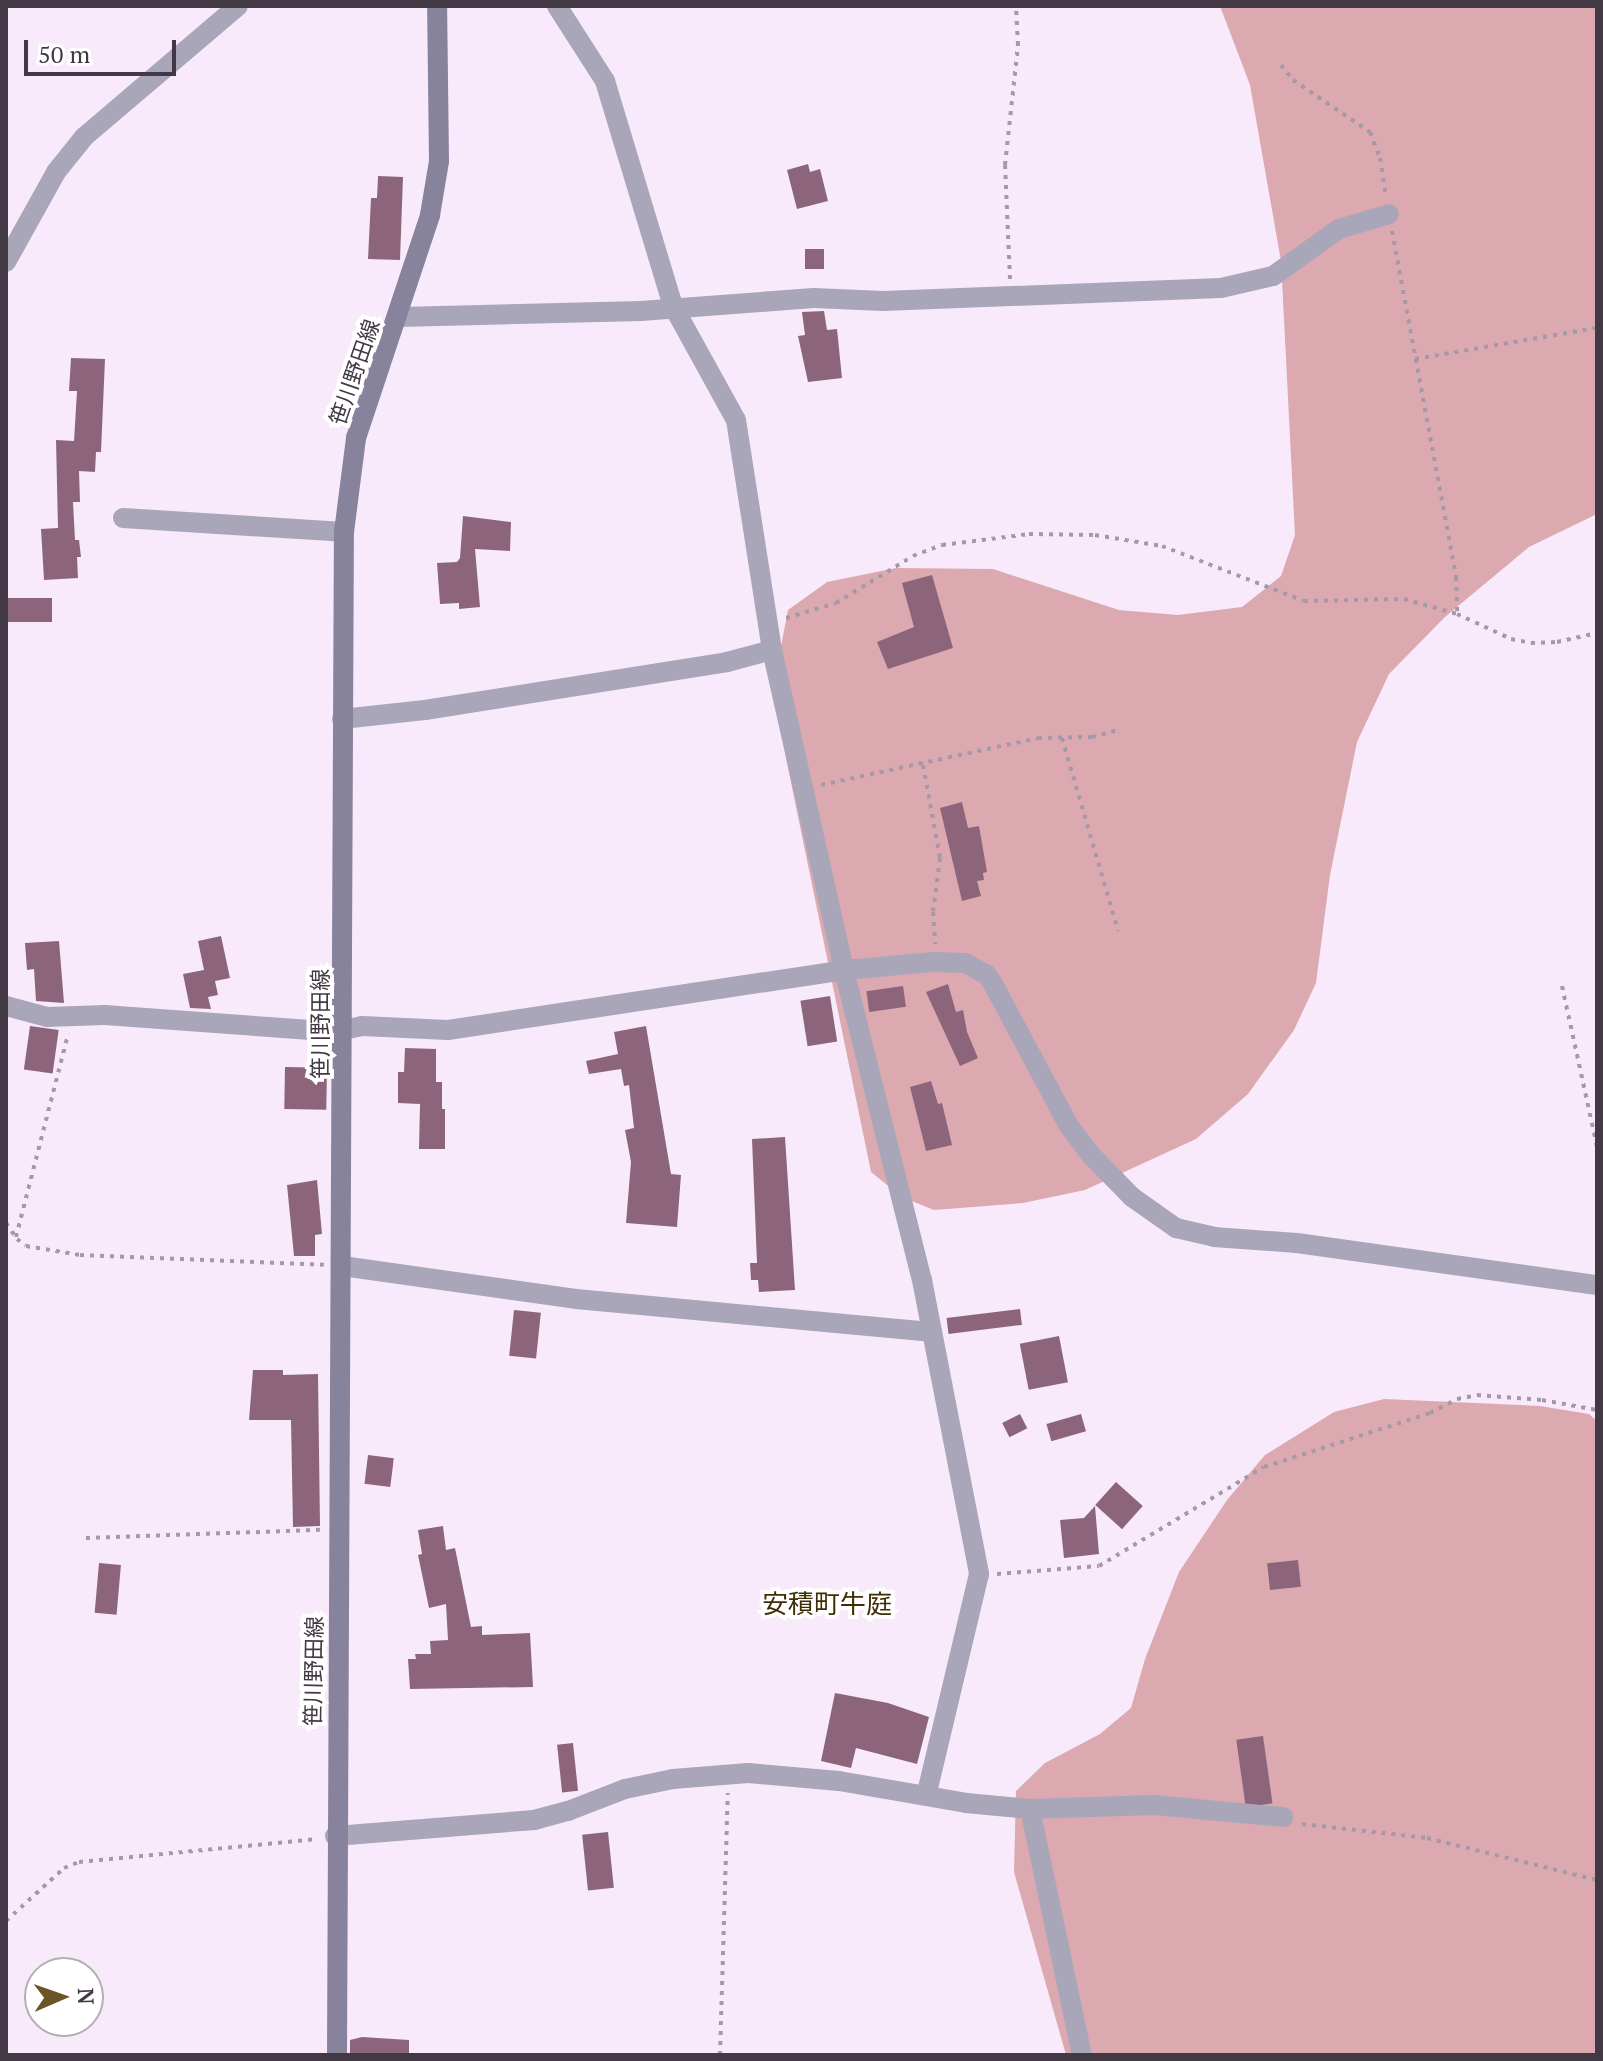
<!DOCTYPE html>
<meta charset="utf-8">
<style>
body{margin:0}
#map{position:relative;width:1603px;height:2061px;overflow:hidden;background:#f8eafb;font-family:"PT Serif","Noto Sans JP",serif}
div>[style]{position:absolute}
.forest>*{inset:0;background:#dca9b0}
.building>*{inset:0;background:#8c657b;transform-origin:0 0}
.path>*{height:4px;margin-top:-2px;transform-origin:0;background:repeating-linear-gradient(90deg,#a499a7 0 4px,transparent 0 10px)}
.street>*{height:20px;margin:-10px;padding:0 10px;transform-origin:10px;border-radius:10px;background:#a9a6b9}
.secondary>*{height:20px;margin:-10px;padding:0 10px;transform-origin:10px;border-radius:10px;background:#88839d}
span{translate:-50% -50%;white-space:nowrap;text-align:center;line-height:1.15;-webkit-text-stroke:8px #fff;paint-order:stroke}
.street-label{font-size:22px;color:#423944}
.quarter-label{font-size:26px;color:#3f2e05}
.frame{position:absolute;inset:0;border:8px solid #423944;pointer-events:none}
.north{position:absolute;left:24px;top:1957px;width:80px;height:80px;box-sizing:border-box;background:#fff;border:2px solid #b3b0b4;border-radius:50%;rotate:88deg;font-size:22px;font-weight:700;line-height:32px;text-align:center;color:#423944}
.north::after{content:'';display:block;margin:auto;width:28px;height:36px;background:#6b5524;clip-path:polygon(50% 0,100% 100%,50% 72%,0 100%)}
.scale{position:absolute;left:24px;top:40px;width:152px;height:36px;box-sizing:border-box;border:4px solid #423944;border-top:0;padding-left:10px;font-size:24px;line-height:28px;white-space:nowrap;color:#423944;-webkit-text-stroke:6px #fff;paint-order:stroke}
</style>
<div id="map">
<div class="forest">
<div style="clip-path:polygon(1220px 6px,1597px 6px,1597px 514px,1529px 547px,1445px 617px,1389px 674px,1357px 742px,1330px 875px,1316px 983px,1294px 1030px,1248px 1094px,1196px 1139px,1085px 1190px,1023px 1203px,934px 1210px,902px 1197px,871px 1172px,786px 758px,777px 667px,788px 610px,827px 582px,896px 568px,993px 569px,1119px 610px,1178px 615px,1242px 607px,1281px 576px,1295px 535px,1281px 261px,1250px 85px)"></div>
<div style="clip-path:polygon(1384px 1399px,1540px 1406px,1589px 1414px,1597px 1421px,1597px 2055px,1066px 2055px,1014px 1872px,1016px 1791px,1045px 1763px,1100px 1734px,1131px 1708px,1145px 1659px,1179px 1572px,1227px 1500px,1265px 1455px,1334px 1412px)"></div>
</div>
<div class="building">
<div style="clip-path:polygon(808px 164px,810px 172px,820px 169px,828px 201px,797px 209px,787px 170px)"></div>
<div style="clip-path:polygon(378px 176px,403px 177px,400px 260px,368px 259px,371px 198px,377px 198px)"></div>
<div style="left:805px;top:249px;width:19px;height:20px"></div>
<div style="clip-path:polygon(824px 311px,827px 330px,837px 329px,842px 378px,808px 382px,798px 336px,805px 335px,802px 312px)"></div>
<div style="clip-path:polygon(71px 358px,105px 359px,101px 452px,96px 452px,95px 472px,79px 471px,80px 502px,73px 502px,75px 540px,79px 540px,81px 557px,77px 557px,78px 578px,44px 580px,41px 529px,58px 528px,56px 440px,74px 441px,77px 391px,69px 391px)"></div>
<div style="clip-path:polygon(463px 516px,511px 522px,510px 551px,475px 549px,480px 607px,459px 609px,459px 603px,440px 604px,437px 563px,457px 562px,460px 558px)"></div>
<div style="clip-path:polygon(932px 575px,953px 648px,888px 669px,877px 642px,914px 627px,902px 583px)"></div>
<div style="left:6px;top:598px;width:46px;height:24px"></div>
<div style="clip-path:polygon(962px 802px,968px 828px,979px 826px,987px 872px,983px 873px,984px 880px,977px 881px,981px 896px,962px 901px,940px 808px)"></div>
<div style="clip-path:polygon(221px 936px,230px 978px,215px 981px,218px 995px,208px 997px,211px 1009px,190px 1008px,183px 974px,204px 970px,198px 941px)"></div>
<div style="clip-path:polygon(59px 941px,64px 1003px,36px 1001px,34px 969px,27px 970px,25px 943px)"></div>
<div style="clip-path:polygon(948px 984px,956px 1012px,963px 1010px,967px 1032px,978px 1058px,960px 1066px,926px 992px)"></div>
<div style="left:903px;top:986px;width:21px;height:37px;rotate:82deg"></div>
<div style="left:830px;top:996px;width:46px;height:30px;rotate:81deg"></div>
<div style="left:30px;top:1026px;width:29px;height:44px;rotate:8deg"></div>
<div style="clip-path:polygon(646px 1026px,671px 1174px,681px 1175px,677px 1227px,626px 1223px,631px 1162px,625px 1130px,634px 1128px,629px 1085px,624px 1086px,621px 1069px,589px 1074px,586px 1061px,618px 1054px,614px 1032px)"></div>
<div style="clip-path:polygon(405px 1048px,436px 1049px,436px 1082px,442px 1082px,442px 1109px,445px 1109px,445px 1149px,419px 1149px,420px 1104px,398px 1103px,398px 1072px,404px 1072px)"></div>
<div style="left:285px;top:1067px;width:42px;height:42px;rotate:1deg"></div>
<div style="clip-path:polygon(931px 1081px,938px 1104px,942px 1103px,952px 1145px,926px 1151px,910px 1087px)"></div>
<div style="clip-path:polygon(785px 1137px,795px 1290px,759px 1292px,758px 1280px,751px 1280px,750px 1263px,757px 1263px,752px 1139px)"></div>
<div style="clip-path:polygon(317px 1180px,322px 1234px,315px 1235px,315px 1256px,294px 1256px,287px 1185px)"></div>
<div style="left:1020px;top:1309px;width:16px;height:74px;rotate:83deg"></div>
<div style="left:514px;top:1310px;width:27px;height:46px;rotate:6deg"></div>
<div style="left:1059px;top:1336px;width:47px;height:40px;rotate:79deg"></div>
<div style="clip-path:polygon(253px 1370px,283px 1370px,283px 1375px,318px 1374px,320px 1526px,293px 1527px,291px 1420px,249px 1420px)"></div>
<div style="left:1020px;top:1414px;width:16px;height:20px;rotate:63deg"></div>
<div style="left:1081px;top:1414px;width:18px;height:36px;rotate:74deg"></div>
<div style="left:368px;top:1455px;width:26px;height:29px;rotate:7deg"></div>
<div style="left:1116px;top:1482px;width:36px;height:31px;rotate:42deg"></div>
<div style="clip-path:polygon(1095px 1506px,1099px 1554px,1064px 1558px,1060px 1520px,1084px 1518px)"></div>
<div style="clip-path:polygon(443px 1526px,446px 1550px,455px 1548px,471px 1627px,482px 1626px,482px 1635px,530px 1633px,533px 1687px,410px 1689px,408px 1659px,416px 1659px,415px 1654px,431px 1654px,430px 1641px,448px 1640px,446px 1604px,429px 1608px,418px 1555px,422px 1554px,418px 1530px)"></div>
<div style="left:1298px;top:1560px;width:27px;height:31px;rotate:84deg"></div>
<div style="left:99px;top:1563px;width:22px;height:50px;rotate:5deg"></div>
<div style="clip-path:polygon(835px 1693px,888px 1703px,929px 1717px,917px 1764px,856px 1748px,851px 1768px,821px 1761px)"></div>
<div style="left:1263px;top:1736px;width:68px;height:27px;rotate:82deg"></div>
<div style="left:573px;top:1743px;width:48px;height:16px;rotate:84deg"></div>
<div style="left:608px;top:1832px;width:56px;height:26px;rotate:84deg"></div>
<div style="clip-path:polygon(362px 2037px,409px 2040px,409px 2055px,350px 2055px,350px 2040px)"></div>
</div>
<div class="path">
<div style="left:1281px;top:65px;width:19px;rotate:51deg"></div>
<div style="left:1293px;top:80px;width:93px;rotate:34deg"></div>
<div style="left:1370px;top:132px;width:28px;rotate:69deg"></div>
<div style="left:1380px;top:158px;width:37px;rotate:81deg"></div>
<div style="left:1392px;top:231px;width:352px;rotate:79.5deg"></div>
<div style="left:1456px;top:577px;width:37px;rotate:88deg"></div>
<div style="left:1010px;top:279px;width:114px;rotate:-92.5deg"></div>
<div style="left:1005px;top:165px;width:121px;rotate:-83.8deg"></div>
<div style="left:1018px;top:45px;width:39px;rotate:-93deg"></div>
<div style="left:1415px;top:359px;width:185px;rotate:-9.7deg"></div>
<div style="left:786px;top:618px;width:52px;rotate:-16.7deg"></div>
<div style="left:836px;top:603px;width:90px;rotate:-31.4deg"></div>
<div style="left:913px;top:556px;width:31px;rotate:-21deg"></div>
<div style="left:942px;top:545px;width:88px;rotate:-7.2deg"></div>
<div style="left:1029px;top:534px;width:66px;rotate:0.9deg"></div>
<div style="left:1095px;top:535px;width:68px;rotate:9.3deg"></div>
<div style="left:1162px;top:546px;width:152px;rotate:21.2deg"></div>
<div style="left:1304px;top:601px;width:100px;rotate:-1.1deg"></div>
<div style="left:1404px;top:599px;width:55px;rotate:15.8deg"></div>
<div style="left:1457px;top:614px;width:60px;rotate:24.8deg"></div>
<div style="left:1511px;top:639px;width:20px;rotate:11deg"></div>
<div style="left:1531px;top:643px;width:26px;rotate:-2deg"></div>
<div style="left:1557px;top:642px;width:41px;rotate:-12.7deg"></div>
<div style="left:1062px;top:738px;width:201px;rotate:73.8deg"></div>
<div style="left:923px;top:765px;width:95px;rotate:79.6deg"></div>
<div style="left:940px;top:858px;width:54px;rotate:97.4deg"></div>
<div style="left:933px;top:912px;width:32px;rotate:86deg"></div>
<div style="left:821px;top:785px;width:222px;rotate:-12.2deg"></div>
<div style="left:1038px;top:738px;width:54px;rotate:-1.1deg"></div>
<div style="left:1092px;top:737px;width:27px;rotate:-15deg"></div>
<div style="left:1562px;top:986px;width:165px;rotate:77.7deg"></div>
<div style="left:6px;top:1223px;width:19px;rotate:55deg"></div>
<div style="left:17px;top:1239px;width:11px;rotate:38deg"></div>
<div style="left:26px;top:1246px;width:55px;rotate:9.5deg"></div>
<div style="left:80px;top:1255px;width:244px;rotate:2.3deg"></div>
<div style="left:16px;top:1237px;width:210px;rotate:-75.6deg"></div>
<div style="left:86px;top:1538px;width:234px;rotate:-2deg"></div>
<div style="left:997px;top:1574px;width:102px;rotate:-4.5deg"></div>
<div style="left:1099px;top:1566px;width:192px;rotate:-31deg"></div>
<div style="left:1264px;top:1467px;width:175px;rotate:-18deg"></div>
<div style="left:1430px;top:1413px;width:30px;rotate:-27deg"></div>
<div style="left:1457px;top:1399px;width:20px;rotate:-11deg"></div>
<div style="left:1477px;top:1395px;width:65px;rotate:4.4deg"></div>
<div style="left:1542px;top:1400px;width:56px;rotate:10.3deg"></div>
<div style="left:1302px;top:1824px;width:126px;rotate:6.4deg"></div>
<div style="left:1427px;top:1838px;width:175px;rotate:13.9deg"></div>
<div style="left:6px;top:1921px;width:79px;rotate:-42.4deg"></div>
<div style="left:64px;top:1868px;width:16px;rotate:-22deg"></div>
<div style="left:79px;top:1862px;width:239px;rotate:-5.5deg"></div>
<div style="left:720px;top:2055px;width:262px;rotate:-88.3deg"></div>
</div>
<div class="street">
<div style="left:557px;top:6px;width:89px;rotate:57.4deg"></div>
<div style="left:605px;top:81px;width:235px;rotate:73.2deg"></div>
<div style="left:673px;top:306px;width:130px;rotate:61.1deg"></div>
<div style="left:736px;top:420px;width:233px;rotate:81.1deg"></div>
<div style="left:772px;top:650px;width:328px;rotate:77.3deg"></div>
<div style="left:844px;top:970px;width:320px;rotate:75.9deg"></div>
<div style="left:922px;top:1280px;width:299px;rotate:79deg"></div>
<div style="left:979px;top:1574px;width:228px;rotate:103.4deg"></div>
<div style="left:6px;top:262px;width:103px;rotate:-60.9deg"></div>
<div style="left:56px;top:172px;width:45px;rotate:-51.3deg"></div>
<div style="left:84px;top:137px;width:202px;rotate:-40.4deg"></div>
<div style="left:399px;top:317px;width:242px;rotate:-1.4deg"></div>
<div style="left:641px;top:311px;width:173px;rotate:-4.3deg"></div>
<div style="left:814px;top:298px;width:69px;rotate:2.5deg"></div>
<div style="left:883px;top:301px;width:338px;rotate:-2.2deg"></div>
<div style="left:1221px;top:288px;width:53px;rotate:-13deg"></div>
<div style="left:1273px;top:276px;width:81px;rotate:-35.5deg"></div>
<div style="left:1339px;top:229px;width:52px;rotate:-16.7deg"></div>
<div style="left:123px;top:518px;width:221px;rotate:3.6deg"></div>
<div style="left:342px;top:719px;width:83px;rotate:-6.2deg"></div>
<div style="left:425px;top:710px;width:306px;rotate:-9deg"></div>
<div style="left:727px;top:662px;width:47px;rotate:-14.9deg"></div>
<div style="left:6px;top:1006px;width:42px;rotate:15deg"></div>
<div style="left:47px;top:1017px;width:58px;rotate:-2deg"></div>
<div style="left:105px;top:1015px;width:230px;rotate:4.2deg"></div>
<div style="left:334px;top:1032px;width:29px;rotate:-12deg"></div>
<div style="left:362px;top:1026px;width:86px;rotate:2.7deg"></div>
<div style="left:448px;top:1030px;width:401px;rotate:-8.6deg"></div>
<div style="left:844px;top:970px;width:89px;rotate:-5.1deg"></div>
<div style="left:933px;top:962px;width:32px;rotate:2deg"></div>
<div style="left:965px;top:963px;width:24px;rotate:28deg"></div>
<div style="left:986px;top:974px;width:10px;rotate:53deg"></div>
<div style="left:992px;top:982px;width:163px;rotate:61.9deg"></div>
<div style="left:1069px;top:1126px;width:36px;rotate:53deg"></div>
<div style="left:1091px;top:1155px;width:59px;rotate:45.7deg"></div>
<div style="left:1132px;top:1197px;width:54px;rotate:35.2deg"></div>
<div style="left:1176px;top:1228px;width:39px;rotate:13deg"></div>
<div style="left:1214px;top:1237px;width:83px;rotate:4.1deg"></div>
<div style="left:1297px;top:1243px;width:303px;rotate:8deg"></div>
<div style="left:342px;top:1266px;width:236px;rotate:8deg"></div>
<div style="left:576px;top:1299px;width:356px;rotate:5.3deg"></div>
<div style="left:1030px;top:1809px;width:251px;rotate:78.1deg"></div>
<div style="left:335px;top:1836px;width:200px;rotate:-4.6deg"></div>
<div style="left:534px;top:1820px;width:35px;rotate:-15deg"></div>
<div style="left:568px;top:1811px;width:61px;rotate:-21.1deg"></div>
<div style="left:625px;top:1789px;width:49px;rotate:-11.8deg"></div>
<div style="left:673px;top:1779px;width:75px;rotate:-4.6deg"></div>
<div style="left:748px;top:1773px;width:91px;rotate:5deg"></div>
<div style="left:839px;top:1781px;width:129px;rotate:9.8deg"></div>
<div style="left:966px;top:1803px;width:64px;rotate:5.4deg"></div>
<div style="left:1030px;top:1809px;width:124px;rotate:-1.8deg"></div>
<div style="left:1154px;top:1805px;width:130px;rotate:5.3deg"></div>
</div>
<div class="secondary">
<div style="left:337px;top:2055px;width:1523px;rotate:-89.74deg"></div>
<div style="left:344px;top:532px;width:95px;rotate:-82.7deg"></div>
<div style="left:356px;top:438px;width:235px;rotate:-71.6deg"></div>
<div style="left:430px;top:215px;width:55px;rotate:-80.5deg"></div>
<div style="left:439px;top:161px;width:155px;rotate:-90.7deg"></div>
</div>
<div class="street-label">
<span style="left:354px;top:372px;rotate:-71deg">笹川野田線</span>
<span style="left:320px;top:1024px;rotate:-90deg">笹川野田線</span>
<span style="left:313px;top:1671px;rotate:-89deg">笹川野田線</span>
</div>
<div class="quarter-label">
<span style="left:827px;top:1604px">安積町牛庭</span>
</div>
<div class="frame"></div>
<div class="north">N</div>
<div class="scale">50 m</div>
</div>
